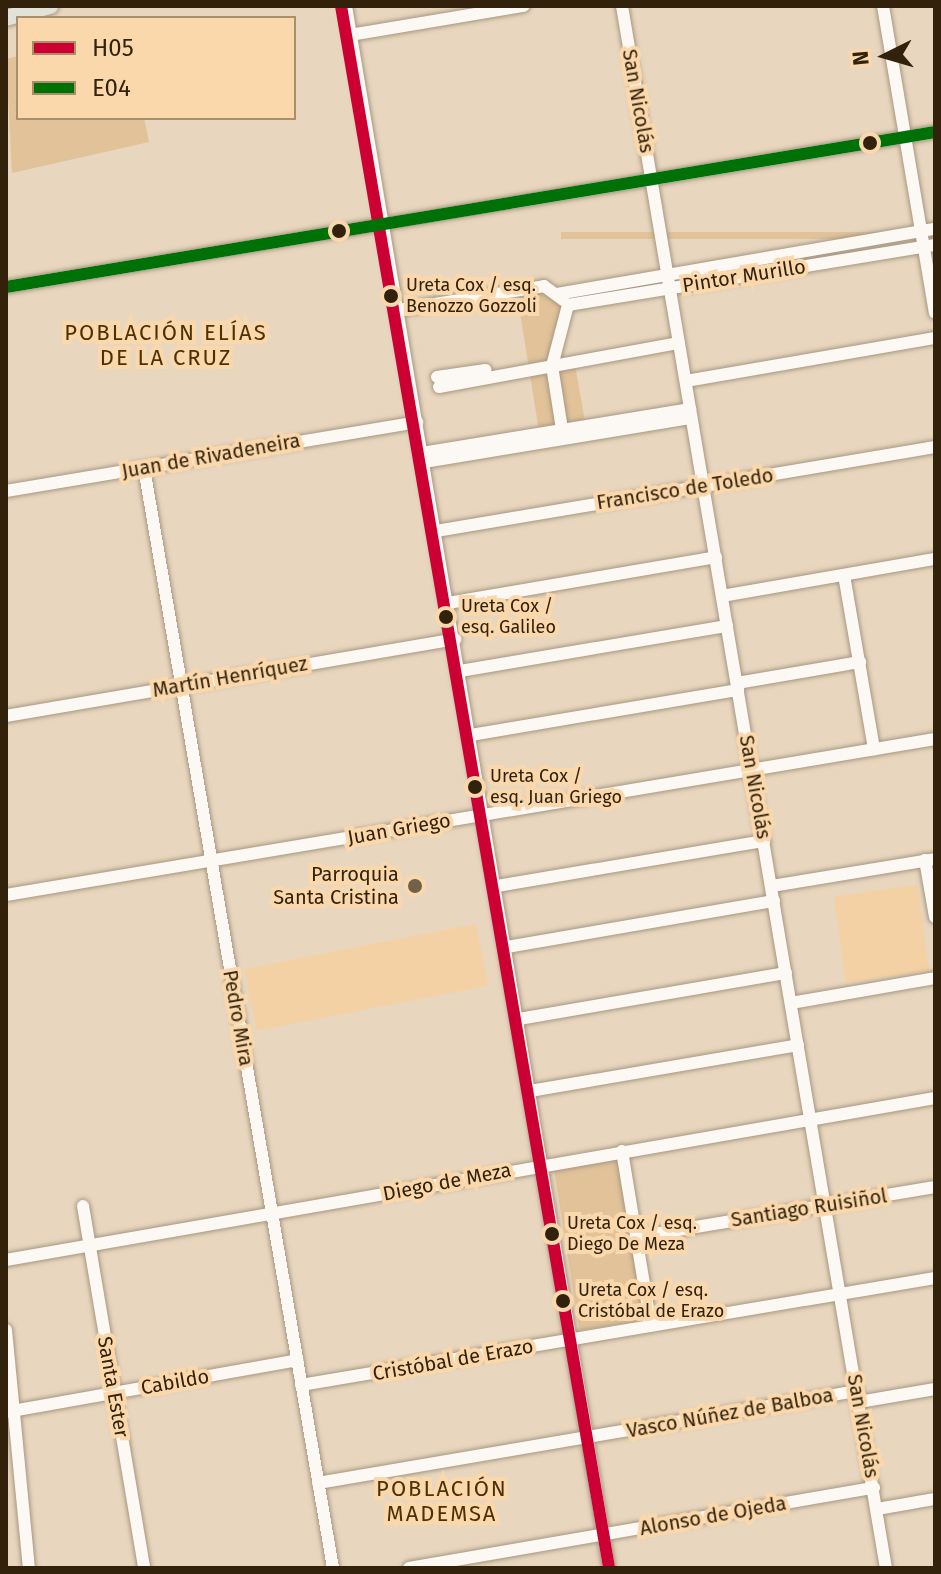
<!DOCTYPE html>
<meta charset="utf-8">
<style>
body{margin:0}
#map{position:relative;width:941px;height:1574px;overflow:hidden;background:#e8d6be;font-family:"Fira Sans",sans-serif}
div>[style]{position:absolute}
.built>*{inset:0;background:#f4d1a4;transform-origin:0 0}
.green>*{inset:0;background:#e1c299;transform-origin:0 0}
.roads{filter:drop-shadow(0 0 2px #a79782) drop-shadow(0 0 2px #a79782)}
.minor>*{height:12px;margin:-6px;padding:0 6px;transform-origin:6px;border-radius:6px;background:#fcf9f5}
.major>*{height:16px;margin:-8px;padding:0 8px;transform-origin:8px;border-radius:8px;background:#e0e3d6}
.bus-1>*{height:12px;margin:-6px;padding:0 6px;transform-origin:6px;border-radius:6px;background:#c03}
.bus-2>*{height:12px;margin:-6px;padding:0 6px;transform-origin:6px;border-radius:6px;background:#007106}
.dots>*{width:22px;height:22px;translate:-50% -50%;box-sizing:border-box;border:4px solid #fad8ac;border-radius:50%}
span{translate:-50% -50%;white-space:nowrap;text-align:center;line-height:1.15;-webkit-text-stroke:8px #fad8ac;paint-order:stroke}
.bus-label{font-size:18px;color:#32220b}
.left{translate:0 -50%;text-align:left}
.street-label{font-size:20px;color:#32220b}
.poi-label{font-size:20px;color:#32220b}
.right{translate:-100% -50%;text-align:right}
.neighbourhood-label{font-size:22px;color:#4c3104;letter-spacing:2px}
.frame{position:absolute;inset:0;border:8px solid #32220b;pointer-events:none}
.legend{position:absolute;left:16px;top:16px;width:280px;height:104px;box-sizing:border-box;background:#fad8ac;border:2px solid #aa8f6c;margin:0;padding:10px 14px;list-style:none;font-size:24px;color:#32220b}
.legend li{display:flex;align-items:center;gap:16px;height:40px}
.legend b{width:40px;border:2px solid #aa8f6c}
.north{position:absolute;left:845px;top:16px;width:80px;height:80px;-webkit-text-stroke:6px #fad8ac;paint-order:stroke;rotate:265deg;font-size:22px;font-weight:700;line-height:32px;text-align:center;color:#32220b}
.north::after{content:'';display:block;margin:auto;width:28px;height:36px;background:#32220b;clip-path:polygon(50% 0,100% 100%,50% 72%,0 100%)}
</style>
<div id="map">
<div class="built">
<div style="left:917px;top:885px;width:87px;height:84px;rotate:82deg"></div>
<div style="left:476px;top:924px;width:63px;height:236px;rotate:79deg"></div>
</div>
<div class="green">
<div style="clip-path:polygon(18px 56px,18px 118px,144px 118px,149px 142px,12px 173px,6px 59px)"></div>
<div style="left:935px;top:232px;width:7px;height:374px;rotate:90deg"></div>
<div style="clip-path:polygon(547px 289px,566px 307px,549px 363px,560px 427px,539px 431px,517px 294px)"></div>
<div style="left:575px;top:365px;width:60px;height:18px;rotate:80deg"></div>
<div style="left:619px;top:1158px;width:164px;height:66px;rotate:81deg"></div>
</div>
<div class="roads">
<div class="minor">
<div style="left:346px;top:6px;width:1584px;rotate:80.44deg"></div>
<div style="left:622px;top:6px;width:1584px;rotate:80.41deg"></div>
<div style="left:883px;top:6px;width:311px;rotate:80.4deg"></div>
<div style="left:350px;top:35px;width:176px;rotate:-9.5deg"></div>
<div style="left:6px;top:287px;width:942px;rotate:-9.47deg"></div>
<div style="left:557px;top:294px;width:384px;rotate:-9.8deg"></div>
<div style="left:568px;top:305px;width:372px;rotate:-9.3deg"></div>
<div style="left:398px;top:310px;width:148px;rotate:-9.3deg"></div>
<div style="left:544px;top:286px;width:24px;rotate:36deg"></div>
<div style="left:437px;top:377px;width:49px;rotate:-8.3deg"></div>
<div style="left:686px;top:381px;width:253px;rotate:-9.8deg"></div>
<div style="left:439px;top:387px;width:244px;rotate:-10.4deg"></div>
<div style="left:562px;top:429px;width:64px;rotate:-99deg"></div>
<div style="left:552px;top:366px;width:63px;rotate:-75.3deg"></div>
<div style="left:422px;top:453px;width:272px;rotate:-9.3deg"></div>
<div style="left:424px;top:462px;width:271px;rotate:-9.4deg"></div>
<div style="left:144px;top:468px;width:1116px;rotate:80.25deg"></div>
<div style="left:6px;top:491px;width:417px;rotate:-9.5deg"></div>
<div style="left:436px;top:531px;width:506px;rotate:-9.56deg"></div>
<div style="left:844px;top:575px;width:177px;rotate:80.2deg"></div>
<div style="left:722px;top:596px;width:216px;rotate:-9.9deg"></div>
<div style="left:448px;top:603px;width:272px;rotate:-9.7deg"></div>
<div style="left:460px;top:671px;width:271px;rotate:-9.6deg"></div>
<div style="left:737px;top:683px;width:125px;rotate:-9.7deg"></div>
<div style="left:6px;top:716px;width:456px;rotate:-9.7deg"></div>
<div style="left:471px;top:735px;width:271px;rotate:-9.6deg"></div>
<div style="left:925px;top:860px;width:58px;rotate:80deg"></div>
<div style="left:497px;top:886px;width:271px;rotate:-9.6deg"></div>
<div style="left:772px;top:886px;width:165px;rotate:-9.4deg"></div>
<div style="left:6px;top:895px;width:942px;rotate:-9.53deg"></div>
<div style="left:507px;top:947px;width:271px;rotate:-9.8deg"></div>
<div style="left:791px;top:1003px;width:146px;rotate:-9.8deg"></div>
<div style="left:519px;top:1019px;width:271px;rotate:-9.8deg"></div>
<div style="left:530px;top:1091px;width:272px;rotate:-9.7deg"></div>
<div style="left:622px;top:1151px;width:177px;rotate:80.6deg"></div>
<div style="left:83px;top:1206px;width:367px;rotate:80.4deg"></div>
<div style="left:636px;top:1237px;width:303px;rotate:-9.5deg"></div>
<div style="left:6px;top:1260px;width:943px;rotate:-9.89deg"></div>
<div style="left:6px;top:1330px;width:239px;rotate:84.5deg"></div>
<div style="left:301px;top:1385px;width:643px;rotate:-9.58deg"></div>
<div style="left:859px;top:1402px;width:77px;rotate:-9.7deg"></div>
<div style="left:6px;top:1412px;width:296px;rotate:-10.1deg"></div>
<div style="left:318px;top:1483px;width:547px;rotate:-9.69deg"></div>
<div style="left:877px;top:1509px;width:59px;rotate:-9.8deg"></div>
<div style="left:409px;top:1568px;width:472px;rotate:-9.8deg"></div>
</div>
<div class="major">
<div style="left:6px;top:18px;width:46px;rotate:-15.3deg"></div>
</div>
</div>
<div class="bus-1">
<div style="left:341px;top:6px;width:1585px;rotate:80.26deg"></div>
</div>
<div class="bus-2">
<div style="left:6px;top:287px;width:942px;rotate:-9.47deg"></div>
</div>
<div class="dots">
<div style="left:870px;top:143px;background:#32220b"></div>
<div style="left:339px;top:231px;background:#32220b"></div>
<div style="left:391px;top:296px;background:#32220b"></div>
<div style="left:446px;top:617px;background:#32220b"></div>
<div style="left:475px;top:787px;background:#32220b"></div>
<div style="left:415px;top:886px;background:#72614a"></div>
<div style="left:552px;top:1234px;background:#32220b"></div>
<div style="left:563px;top:1301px;background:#32220b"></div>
</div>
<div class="bus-label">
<span class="left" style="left:406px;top:296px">Ureta Cox / esq.<br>Benozzo Gozzoli</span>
<span class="left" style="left:461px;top:617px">Ureta Cox /<br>esq. Galileo</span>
<span class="left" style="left:490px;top:787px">Ureta Cox /<br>esq. Juan Griego</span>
<span class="left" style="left:567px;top:1234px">Ureta Cox / esq.<br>Diego De Meza</span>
<span class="left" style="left:578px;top:1301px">Ureta Cox / esq.<br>Cristóbal de Erazo</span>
</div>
<div class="street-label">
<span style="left:638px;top:101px;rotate:80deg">San Nicolás</span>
<span style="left:744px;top:276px;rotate:-9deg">Pintor Murillo</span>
<span style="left:211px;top:456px;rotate:-10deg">Juan de Rivadeneira</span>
<span style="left:685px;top:489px;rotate:-9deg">Francisco de Toledo</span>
<span style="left:230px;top:677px;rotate:-10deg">Martín Henríquez</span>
<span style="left:755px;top:787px;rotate:80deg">San Nicolás</span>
<span style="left:399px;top:829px;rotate:-10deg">Juan Griego</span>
<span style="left:238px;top:1018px;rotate:80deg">Pedro Mira</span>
<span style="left:447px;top:1182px;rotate:-11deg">Diego de Meza</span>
<span style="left:809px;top:1208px;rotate:-9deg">Santiago Ruisiñol</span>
<span style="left:453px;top:1360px;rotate:-10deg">Cristóbal de Erazo</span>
<span style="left:175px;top:1382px;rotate:-10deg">Cabildo</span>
<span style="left:113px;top:1387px;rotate:80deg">Santa Ester</span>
<span style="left:730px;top:1413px;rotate:-10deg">Vasco Núñez de Balboa</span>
<span style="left:863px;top:1426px;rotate:80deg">San Nicolás</span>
<span style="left:713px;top:1516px;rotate:-10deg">Alonso de Ojeda</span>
</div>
<div class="poi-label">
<span class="right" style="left:399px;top:886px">Parroquia<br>Santa Cristina</span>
</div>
<div class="neighbourhood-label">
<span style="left:166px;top:345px">POBLACIÓN ELÍAS<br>DE LA CRUZ</span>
<span style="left:442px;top:1501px">POBLACIÓN<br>MADEMSA</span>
</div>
<div class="frame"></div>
<ul class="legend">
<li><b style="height:10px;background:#c03"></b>H05</li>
<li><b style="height:10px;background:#007106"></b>E04</li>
</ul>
<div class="north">N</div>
</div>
